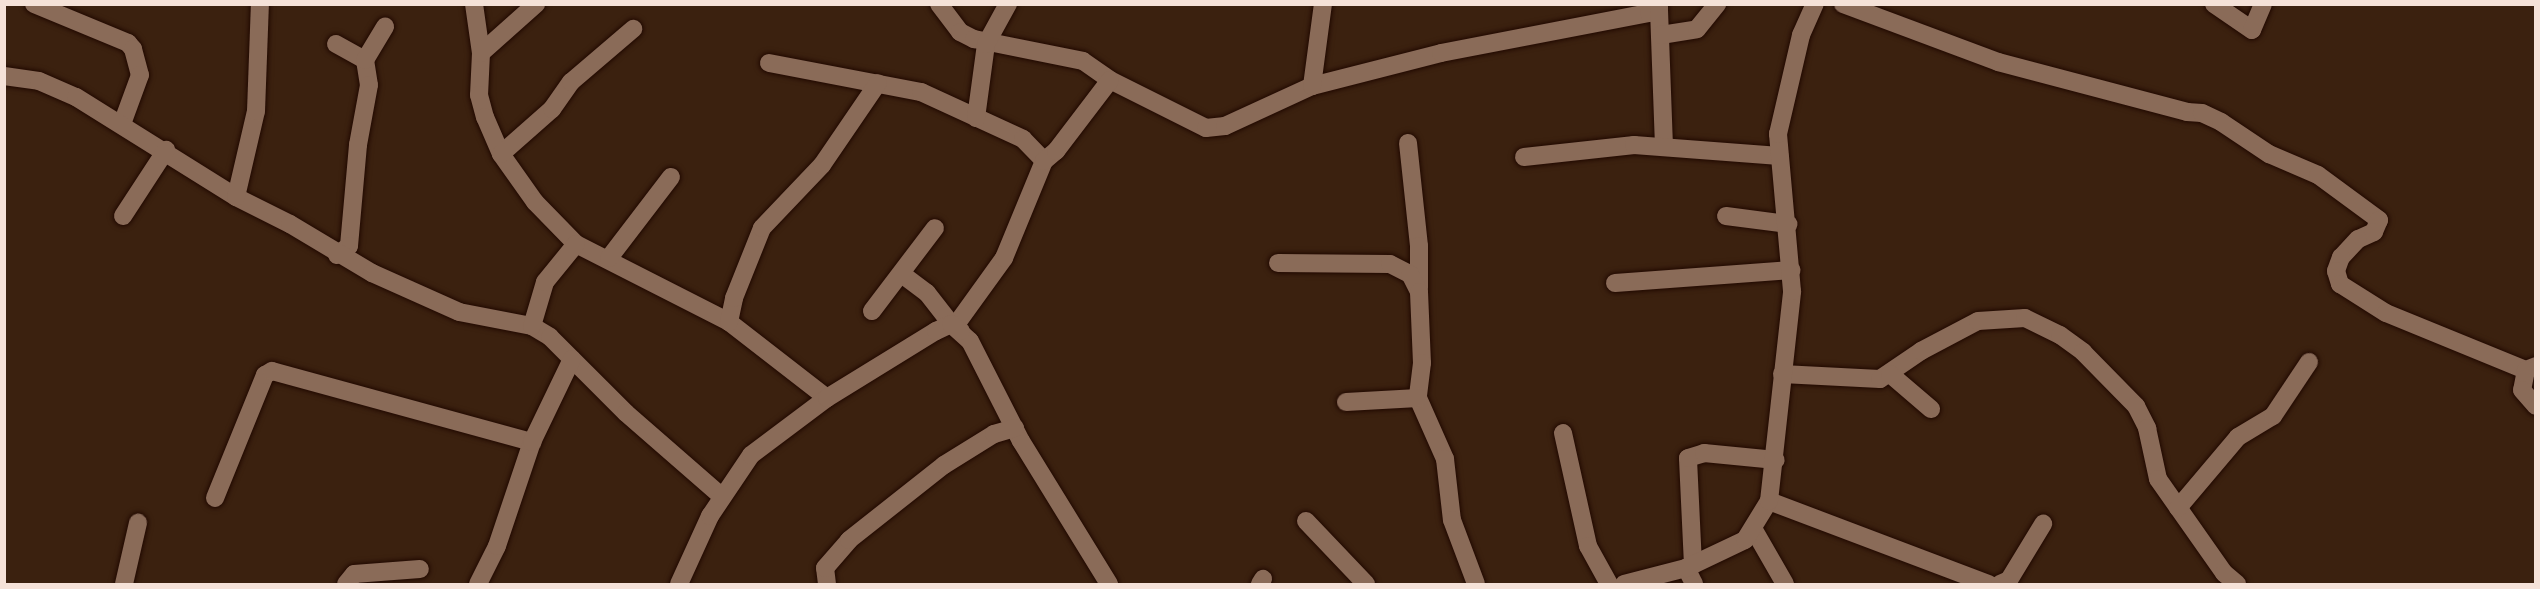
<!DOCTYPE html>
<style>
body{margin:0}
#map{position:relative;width:2540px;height:589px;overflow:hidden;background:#3b210f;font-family:"DejaVu Sans",sans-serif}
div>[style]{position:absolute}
.roads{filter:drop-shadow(0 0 2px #210900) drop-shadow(0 0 2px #210900)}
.minor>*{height:18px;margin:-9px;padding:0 9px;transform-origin:9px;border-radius:9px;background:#8a6b58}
span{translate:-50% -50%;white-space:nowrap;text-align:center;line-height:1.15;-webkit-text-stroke:5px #1a0e07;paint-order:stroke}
.frame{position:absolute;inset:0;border:6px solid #f5e2d8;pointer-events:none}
</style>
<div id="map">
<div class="roads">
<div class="minor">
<div style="left:34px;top:4px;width:102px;rotate:22.5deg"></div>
<div style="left:128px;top:43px;width:8px;rotate:50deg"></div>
<div style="left:133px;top:49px;width:27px;rotate:75deg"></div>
<div style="left:140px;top:75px;width:52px;rotate:110.2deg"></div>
<div style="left:474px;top:4px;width:49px;rotate:81.9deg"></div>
<div style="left:481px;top:53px;width:42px;rotate:92.7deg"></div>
<div style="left:479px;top:95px;width:23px;rotate:75deg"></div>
<div style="left:485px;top:117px;width:40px;rotate:66.6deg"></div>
<div style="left:501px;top:154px;width:59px;rotate:54.7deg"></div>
<div style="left:535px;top:202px;width:59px;rotate:45.7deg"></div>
<div style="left:576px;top:244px;width:172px;rotate:27deg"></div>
<div style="left:729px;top:322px;width:124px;rotate:37.8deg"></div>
<div style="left:939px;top:4px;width:35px;rotate:53deg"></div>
<div style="left:960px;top:32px;width:16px;rotate:27deg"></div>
<div style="left:974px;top:39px;width:111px;rotate:11.4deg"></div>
<div style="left:1083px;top:61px;width:33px;rotate:35deg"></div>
<div style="left:1110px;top:80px;width:107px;rotate:26.6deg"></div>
<div style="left:1206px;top:128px;width:19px;rotate:-6deg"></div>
<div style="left:1225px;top:126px;width:96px;rotate:-24.7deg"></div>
<div style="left:1312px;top:86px;width:133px;rotate:-14.3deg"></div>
<div style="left:1441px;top:53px;width:212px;rotate:-10.9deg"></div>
<div style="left:1649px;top:13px;width:10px;rotate:-17deg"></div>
<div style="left:1659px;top:10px;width:6px;rotate:-90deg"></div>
<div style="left:1843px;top:4px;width:165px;rotate:20.5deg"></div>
<div style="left:1998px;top:62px;width:196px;rotate:14.8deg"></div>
<div style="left:2187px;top:112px;width:15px;rotate:4deg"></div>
<div style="left:2202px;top:113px;width:21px;rotate:25deg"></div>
<div style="left:2221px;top:122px;width:58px;rotate:33.7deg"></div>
<div style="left:2269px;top:154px;width:53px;rotate:23.2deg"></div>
<div style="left:2318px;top:175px;width:76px;rotate:36.4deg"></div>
<div style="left:2379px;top:220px;width:13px;rotate:113deg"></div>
<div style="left:2374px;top:232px;width:17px;rotate:156deg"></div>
<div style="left:2358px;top:239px;width:25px;rotate:133deg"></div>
<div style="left:2341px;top:257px;width:15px;rotate:110deg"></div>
<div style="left:2336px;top:271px;width:14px;rotate:73deg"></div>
<div style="left:2340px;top:284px;width:54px;rotate:32.2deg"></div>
<div style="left:2386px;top:313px;width:151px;rotate:22.2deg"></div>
<div style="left:2214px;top:4px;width:46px;rotate:34.4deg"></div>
<div style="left:2252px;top:30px;width:28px;rotate:-67deg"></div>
<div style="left:1659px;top:10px;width:135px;rotate:87.9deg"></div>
<div style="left:1661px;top:35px;width:36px;rotate:-9deg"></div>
<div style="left:1697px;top:29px;width:32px;rotate:-51deg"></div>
<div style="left:336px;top:44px;width:33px;rotate:29deg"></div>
<div style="left:365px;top:60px;width:25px;rotate:81deg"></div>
<div style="left:369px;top:85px;width:61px;rotate:100.4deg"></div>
<div style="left:358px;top:145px;width:101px;rotate:95.1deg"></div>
<div style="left:349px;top:246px;width:15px;rotate:143deg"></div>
<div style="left:481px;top:53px;width:74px;rotate:-41.7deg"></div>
<div style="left:365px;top:60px;width:39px;rotate:-59deg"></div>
<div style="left:769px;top:63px;width:155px;rotate:10.8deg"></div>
<div style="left:921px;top:92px;width:112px;rotate:24.7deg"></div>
<div style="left:1023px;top:139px;width:30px;rotate:46deg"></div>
<div style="left:4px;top:76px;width:35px;rotate:8deg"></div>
<div style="left:39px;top:81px;width:40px;rotate:23.4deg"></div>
<div style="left:76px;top:97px;width:189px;rotate:32deg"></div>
<div style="left:236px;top:197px;width:60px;rotate:26.6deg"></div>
<div style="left:290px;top:224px;width:96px;rotate:30.9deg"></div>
<div style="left:372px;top:273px;width:95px;rotate:24.1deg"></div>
<div style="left:459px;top:312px;width:74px;rotate:10.9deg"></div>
<div style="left:532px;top:326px;width:21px;rotate:31deg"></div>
<div style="left:550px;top:337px;width:107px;rotate:45deg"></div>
<div style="left:626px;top:413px;width:126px;rotate:41.1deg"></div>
<div style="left:1312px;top:86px;width:83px;rotate:-82.4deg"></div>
<div style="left:976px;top:118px;width:75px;rotate:-82.3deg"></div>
<div style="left:986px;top:44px;width:46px;rotate:-61.2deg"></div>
<div style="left:1408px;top:143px;width:104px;rotate:83.9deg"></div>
<div style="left:1419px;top:246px;width:42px;rotate:90deg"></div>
<div style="left:501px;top:154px;width:68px;rotate:-41.4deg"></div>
<div style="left:552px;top:109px;width:33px;rotate:-55deg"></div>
<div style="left:571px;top:82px;width:82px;rotate:-40.5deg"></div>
<div style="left:1524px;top:157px;width:111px;rotate:-6.2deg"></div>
<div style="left:1634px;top:145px;width:146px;rotate:4.3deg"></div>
<div style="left:236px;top:197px;width:88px;rotate:-76.9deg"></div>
<div style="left:256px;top:111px;width:107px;rotate:-87.9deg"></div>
<div style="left:123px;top:216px;width:79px;rotate:-56.9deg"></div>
<div style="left:1726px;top:216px;width:63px;rotate:7.4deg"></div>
<div style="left:609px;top:258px;width:102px;rotate:-52.6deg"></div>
<div style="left:1278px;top:263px;width:112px;rotate:0.5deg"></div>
<div style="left:1390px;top:264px;width:22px;rotate:27deg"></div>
<div style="left:1410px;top:274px;width:20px;rotate:63deg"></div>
<div style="left:1419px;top:292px;width:71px;rotate:87.6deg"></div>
<div style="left:1422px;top:363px;width:35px;rotate:97deg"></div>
<div style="left:1418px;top:398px;width:67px;rotate:66.1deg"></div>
<div style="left:1445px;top:459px;width:61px;rotate:83.5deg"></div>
<div style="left:1452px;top:520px;width:68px;rotate:69.4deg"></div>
<div style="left:903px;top:275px;width:30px;rotate:37deg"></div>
<div style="left:927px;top:293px;width:39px;rotate:52deg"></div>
<div style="left:951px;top:324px;width:25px;rotate:42deg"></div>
<div style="left:970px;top:341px;width:112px;rotate:63deg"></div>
<div style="left:1021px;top:441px;width:168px;rotate:58.4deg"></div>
<div style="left:1615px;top:283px;width:177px;rotate:-4.2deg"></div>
<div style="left:872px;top:311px;width:104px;rotate:-52.8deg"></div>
<div style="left:729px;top:322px;width:25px;rotate:-78deg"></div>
<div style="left:734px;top:298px;width:75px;rotate:-68.2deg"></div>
<div style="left:762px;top:228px;width:87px;rotate:-46.4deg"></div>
<div style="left:822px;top:165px;width:99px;rotate:-55.7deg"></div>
<div style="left:532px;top:326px;width:46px;rotate:-73.5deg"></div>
<div style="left:545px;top:282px;width:49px;rotate:-50.8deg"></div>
<div style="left:955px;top:326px;width:84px;rotate:-54.2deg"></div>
<div style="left:1004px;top:258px;width:105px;rotate:-67.6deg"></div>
<div style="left:1044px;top:161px;width:16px;rotate:-40deg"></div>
<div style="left:1056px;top:151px;width:89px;rotate:-52.7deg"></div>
<div style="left:2536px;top:366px;width:11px;rotate:158deg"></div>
<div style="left:2526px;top:370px;width:20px;rotate:101deg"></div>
<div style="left:2522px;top:390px;width:21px;rotate:49deg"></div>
<div style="left:1782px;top:374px;width:98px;rotate:2.9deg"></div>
<div style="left:1880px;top:379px;width:50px;rotate:-34.3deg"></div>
<div style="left:1921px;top:351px;width:64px;rotate:-27.8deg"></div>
<div style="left:1978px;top:321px;width:47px;rotate:-3.7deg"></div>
<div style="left:2025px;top:318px;width:39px;rotate:26deg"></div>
<div style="left:2060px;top:335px;width:29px;rotate:36deg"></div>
<div style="left:2083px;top:352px;width:76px;rotate:45.5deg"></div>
<div style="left:2136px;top:406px;width:25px;rotate:63deg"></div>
<div style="left:2147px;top:428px;width:52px;rotate:77.8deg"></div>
<div style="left:2158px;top:479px;width:115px;rotate:54.9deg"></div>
<div style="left:2224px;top:573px;width:17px;rotate:40deg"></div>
<div style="left:1890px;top:374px;width:54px;rotate:40.5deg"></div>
<div style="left:1346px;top:402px;width:72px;rotate:-3.2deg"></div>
<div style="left:1563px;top:433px;width:116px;rotate:77.5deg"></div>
<div style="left:1588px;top:546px;width:43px;rotate:61.1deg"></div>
<div style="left:215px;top:498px;width:133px;rotate:-67.9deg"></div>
<div style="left:265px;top:375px;width:8px;rotate:-30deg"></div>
<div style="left:272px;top:371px;width:270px;rotate:15.3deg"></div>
<div style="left:1769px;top:501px;width:235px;rotate:20.7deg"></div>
<div style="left:2178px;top:508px;width:93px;rotate:-49.8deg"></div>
<div style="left:2238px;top:437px;width:41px;rotate:-31deg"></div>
<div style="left:2273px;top:416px;width:65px;rotate:-56.3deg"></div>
<div style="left:1306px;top:521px;width:87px;rotate:46.4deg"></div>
<div style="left:1754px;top:530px;width:62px;rotate:60.1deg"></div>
<div style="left:1693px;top:565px;width:107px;rotate:-92.7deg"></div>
<div style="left:1688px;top:458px;width:17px;rotate:-17deg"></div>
<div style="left:1704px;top:453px;width:72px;rotate:5.6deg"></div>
<div style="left:1686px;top:568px;width:18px;rotate:63deg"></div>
<div style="left:124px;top:584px;width:63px;rotate:-77.1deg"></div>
<div style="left:346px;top:584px;width:13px;rotate:-51deg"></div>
<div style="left:354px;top:574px;width:66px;rotate:-4.3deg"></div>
<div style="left:478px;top:584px;width:42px;rotate:-63.4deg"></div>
<div style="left:497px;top:546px;width:110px;rotate:-71.4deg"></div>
<div style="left:532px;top:442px;width:92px;rotate:-64.3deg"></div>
<div style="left:679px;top:584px;width:75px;rotate:-65.5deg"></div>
<div style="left:710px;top:516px;width:73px;rotate:-56.1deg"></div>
<div style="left:751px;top:455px;width:95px;rotate:-36.9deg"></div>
<div style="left:827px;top:398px;width:128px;rotate:-31.6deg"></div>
<div style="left:936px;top:331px;width:17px;rotate:-25deg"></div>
<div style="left:951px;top:324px;width:12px;rotate:35deg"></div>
<div style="left:827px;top:584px;width:16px;rotate:-97deg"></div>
<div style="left:825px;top:568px;width:37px;rotate:-49deg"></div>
<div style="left:849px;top:540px;width:121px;rotate:-38.3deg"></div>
<div style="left:944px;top:465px;width:59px;rotate:-31.8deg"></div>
<div style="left:994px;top:434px;width:22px;rotate:-16deg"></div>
<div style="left:1260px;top:584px;width:6px;rotate:-59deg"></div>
<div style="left:1624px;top:584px;width:64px;rotate:-14.5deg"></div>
<div style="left:1686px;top:568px;width:65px;rotate:-25.4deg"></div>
<div style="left:1745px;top:540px;width:46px;rotate:-58.4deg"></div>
<div style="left:1769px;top:501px;width:211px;rotate:-83.7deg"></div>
<div style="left:1792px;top:291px;width:158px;rotate:-95.1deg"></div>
<div style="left:1778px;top:134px;width:102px;rotate:-76.9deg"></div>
<div style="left:1801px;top:35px;width:34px;rotate:-66deg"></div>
<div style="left:2000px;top:584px;width:10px;rotate:-24deg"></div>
<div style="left:2009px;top:580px;width:66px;rotate:-58.7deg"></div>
</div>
</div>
<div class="frame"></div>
</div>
